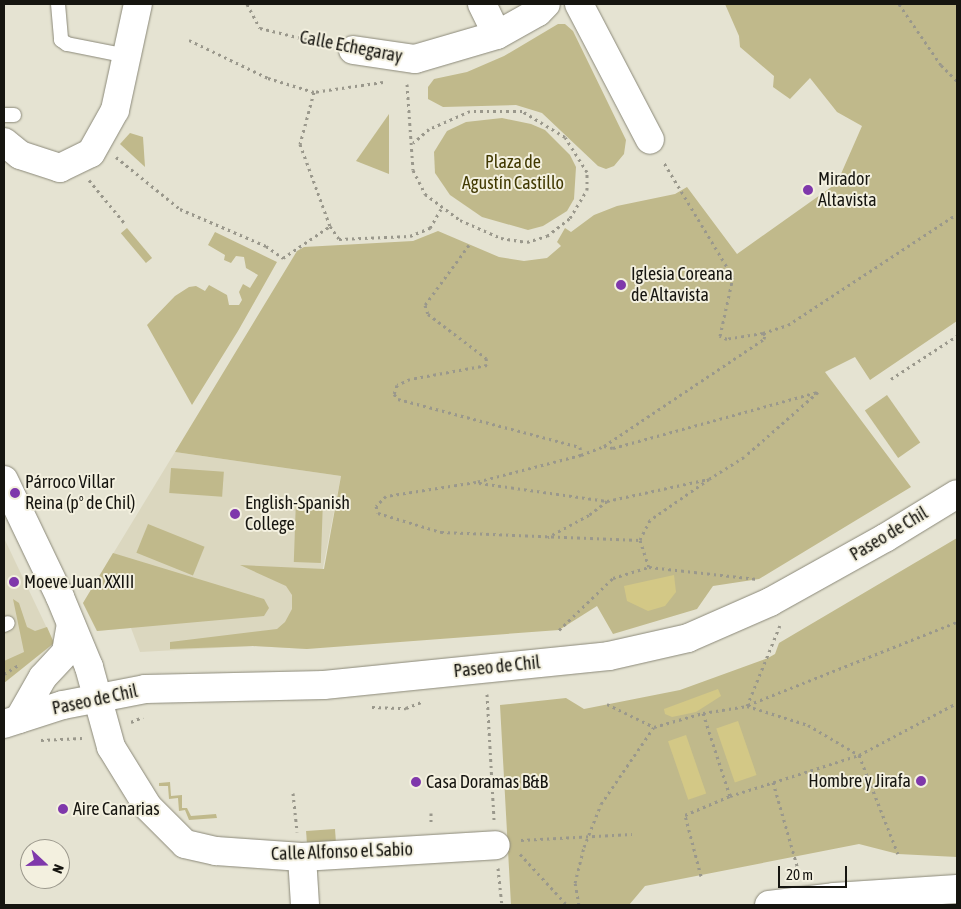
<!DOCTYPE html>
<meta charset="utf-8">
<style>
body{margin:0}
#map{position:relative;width:961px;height:909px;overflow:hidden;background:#e5e3d2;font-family:"Asap Condensed",sans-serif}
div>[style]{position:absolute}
.built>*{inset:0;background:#dbd7bf}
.green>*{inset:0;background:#c0b98b;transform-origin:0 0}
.water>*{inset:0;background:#d3c886;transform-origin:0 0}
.path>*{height:3px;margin-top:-1.5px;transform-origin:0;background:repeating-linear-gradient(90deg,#9a988c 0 2.5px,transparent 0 6.5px)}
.roads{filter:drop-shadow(0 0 1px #8b8979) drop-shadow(0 0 1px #8b8979)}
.service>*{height:14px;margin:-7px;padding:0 7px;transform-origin:7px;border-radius:7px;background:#fff}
.minor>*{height:28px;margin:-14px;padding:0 14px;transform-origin:14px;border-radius:14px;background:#fff}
.tertiary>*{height:28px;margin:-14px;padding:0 14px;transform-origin:14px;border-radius:14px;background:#fff}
.dots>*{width:14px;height:14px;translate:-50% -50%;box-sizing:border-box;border:2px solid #f3f0df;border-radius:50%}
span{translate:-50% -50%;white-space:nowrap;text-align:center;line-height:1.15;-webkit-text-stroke:4px #f3f0df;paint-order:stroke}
.street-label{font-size:18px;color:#161510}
.park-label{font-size:18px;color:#413902}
.poi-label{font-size:18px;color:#161510}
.left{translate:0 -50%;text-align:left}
.right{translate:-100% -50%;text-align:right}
.frame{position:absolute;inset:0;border:5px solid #161510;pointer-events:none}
.north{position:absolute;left:20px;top:839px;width:50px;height:50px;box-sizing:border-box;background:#f3f0df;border:1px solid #9b988c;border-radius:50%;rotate:111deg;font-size:14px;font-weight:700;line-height:20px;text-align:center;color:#161510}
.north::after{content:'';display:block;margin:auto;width:18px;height:22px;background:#7f38ab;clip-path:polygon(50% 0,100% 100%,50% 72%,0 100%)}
.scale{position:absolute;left:778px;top:866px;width:69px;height:22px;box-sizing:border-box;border:2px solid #161510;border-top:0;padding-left:6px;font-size:15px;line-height:18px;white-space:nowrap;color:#161510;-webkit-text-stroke:4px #f3f0df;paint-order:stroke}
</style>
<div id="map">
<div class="built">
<div style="clip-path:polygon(175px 452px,341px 476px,307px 649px,253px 646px,140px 652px,131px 628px,97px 631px,83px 603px)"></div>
<div style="clip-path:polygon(4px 538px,54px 643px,4px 683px)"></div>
</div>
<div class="green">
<div style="clip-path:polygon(725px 4px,957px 4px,957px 321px,870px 380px,855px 357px,825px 372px,911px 487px,759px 579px,713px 586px,697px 609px,613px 634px,597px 606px,559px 630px,307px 649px,253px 646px,170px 649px,170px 642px,277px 629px,285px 622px,292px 609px,292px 595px,286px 586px,240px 565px,324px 569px,341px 476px,175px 452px,297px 251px,304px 247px,413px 241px,438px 231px,499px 257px,524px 261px,547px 258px,561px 246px,557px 242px,565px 228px,571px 232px,594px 215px,617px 206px,675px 194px,687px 187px,737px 254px,837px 183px,862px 126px,837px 112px,810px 78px,790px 99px,773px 87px,774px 76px,740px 47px,739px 36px)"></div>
<div style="clip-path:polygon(558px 24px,565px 24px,573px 31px,626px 140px,624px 154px,614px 166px,606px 169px,598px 166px,542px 113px,516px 105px,443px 107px,428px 99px,428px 87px,434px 79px,467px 72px,504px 56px)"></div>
<div style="clip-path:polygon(389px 114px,389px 174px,356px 161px)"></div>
<div style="clip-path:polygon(502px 118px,531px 124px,545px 130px,570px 155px,576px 167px,574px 199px,567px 211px,543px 226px,528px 230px,482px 217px,450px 195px,435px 173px,434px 152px,447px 131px,466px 122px)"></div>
<div style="clip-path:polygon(130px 133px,143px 137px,145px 167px,120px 144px)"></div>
<div style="left:127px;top:228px;width:39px;height:8px;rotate:50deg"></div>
<div style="clip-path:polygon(215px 232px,277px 262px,238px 331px,192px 405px,147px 325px,175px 296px,189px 287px,196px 286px,205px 291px,209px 285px,227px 295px,229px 305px,239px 305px,242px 300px,239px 292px,243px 284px,250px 288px,258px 275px,246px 268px,244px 257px,236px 256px,231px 263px,224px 260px,225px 255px,208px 245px)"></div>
<div style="left:887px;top:395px;width:58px;height:27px;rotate:55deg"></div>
<div style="left:171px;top:468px;width:53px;height:25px;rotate:4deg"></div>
<div style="left:296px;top:499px;width:27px;height:63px;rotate:2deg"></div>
<div style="left:148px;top:524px;width:61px;height:31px;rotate:22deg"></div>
<div style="clip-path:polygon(957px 538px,957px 857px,898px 854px,859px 844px,645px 886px,629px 905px,511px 905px,500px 705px,566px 698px,584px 709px,680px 690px,768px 658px,775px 654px,779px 643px)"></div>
<div style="clip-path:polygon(113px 553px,264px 599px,269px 608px,264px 616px,97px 631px,83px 603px)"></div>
<div style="clip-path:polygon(13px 599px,19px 603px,27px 627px,35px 631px,47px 627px,54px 643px,4px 683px,4px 661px,24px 652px)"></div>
<div style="clip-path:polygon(170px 782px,171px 796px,182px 795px,182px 808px,187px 808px,191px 816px,216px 814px,217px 818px,189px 820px,185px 810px,179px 811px,178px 798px,169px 799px,168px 786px,159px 786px,159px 783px)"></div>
<div style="left:335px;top:829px;width:15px;height:29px;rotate:86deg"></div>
</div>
<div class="water">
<div style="clip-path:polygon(674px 575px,676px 592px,665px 606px,648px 611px,627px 601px,624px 586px)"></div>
<div style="clip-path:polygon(718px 689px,721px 696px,696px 712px,672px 717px,665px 714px,664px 709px)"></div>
<div style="left:738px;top:721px;width:57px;height:23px;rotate:71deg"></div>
<div style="left:686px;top:735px;width:62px;height:19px;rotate:71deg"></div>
</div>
<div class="path">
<div style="left:247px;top:4px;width:27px;rotate:62deg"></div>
<div style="left:260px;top:28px;width:72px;rotate:13.7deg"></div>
<div style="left:899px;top:4px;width:74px;rotate:55.5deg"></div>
<div style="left:941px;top:65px;width:23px;rotate:45deg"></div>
<div style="left:189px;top:40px;width:88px;rotate:25.7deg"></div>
<div style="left:268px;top:78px;width:48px;rotate:16.9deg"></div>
<div style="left:383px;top:82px;width:70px;rotate:171.8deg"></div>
<div style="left:314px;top:92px;width:54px;rotate:105.1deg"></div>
<div style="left:300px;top:144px;width:87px;rotate:69.9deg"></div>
<div style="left:330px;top:226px;width:16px;rotate:55deg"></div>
<div style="left:339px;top:239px;width:71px;rotate:-2.4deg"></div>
<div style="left:410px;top:236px;width:22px;rotate:-22deg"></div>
<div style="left:430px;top:228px;width:22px;rotate:-60deg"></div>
<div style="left:407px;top:84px;width:86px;rotate:86deg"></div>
<div style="left:413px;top:170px;width:27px;rotate:63deg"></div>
<div style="left:425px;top:194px;width:44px;rotate:36.6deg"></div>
<div style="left:460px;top:220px;width:45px;rotate:23.7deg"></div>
<div style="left:501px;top:238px;width:26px;rotate:9deg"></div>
<div style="left:527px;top:242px;width:21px;rotate:-17deg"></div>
<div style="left:547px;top:236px;width:29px;rotate:-38deg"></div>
<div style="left:570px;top:218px;width:33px;rotate:-59deg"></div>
<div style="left:587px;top:190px;width:18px;rotate:-90deg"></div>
<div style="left:587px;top:172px;width:41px;rotate:-122.2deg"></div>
<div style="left:565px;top:137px;width:50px;rotate:-148.8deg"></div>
<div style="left:522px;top:111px;width:52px;rotate:180deg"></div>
<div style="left:470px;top:111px;width:45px;rotate:156.3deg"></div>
<div style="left:429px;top:129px;width:21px;rotate:139deg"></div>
<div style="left:116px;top:157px;width:82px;rotate:39.1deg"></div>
<div style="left:180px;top:209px;width:94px;rotate:23.3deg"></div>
<div style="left:266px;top:246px;width:21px;rotate:35deg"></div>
<div style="left:283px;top:258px;width:57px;rotate:-34.2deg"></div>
<div style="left:89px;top:180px;width:58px;rotate:50.6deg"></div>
<div style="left:469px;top:245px;width:74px;rotate:126.3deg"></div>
<div style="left:425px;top:305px;width:9px;rotate:72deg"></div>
<div style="left:428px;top:314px;width:73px;rotate:37.2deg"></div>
<div style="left:486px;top:358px;width:7px;rotate:82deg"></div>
<div style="left:487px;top:365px;width:78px;rotate:169.7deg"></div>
<div style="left:410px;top:379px;width:14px;rotate:155deg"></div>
<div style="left:397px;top:385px;width:9px;rotate:108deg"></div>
<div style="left:394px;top:394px;width:6px;rotate:51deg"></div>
<div style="left:398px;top:399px;width:188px;rotate:14.8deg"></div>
<div style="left:580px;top:447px;width:8px;rotate:83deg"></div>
<div style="left:581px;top:455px;width:108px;rotate:165.6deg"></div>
<div style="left:476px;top:482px;width:91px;rotate:171.2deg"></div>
<div style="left:386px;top:496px;width:14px;rotate:135deg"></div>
<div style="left:376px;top:506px;width:7px;rotate:74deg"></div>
<div style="left:378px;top:513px;width:66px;rotate:16.8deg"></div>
<div style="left:441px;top:532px;width:199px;rotate:2.3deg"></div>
<div style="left:763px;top:333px;width:26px;rotate:-18deg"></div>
<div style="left:788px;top:325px;width:202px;rotate:-33.3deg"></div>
<div style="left:891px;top:379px;width:79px;rotate:-33.1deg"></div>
<div style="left:604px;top:446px;width:9px;rotate:13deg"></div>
<div style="left:613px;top:448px;width:213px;rotate:-15.3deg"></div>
<div style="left:818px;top:392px;width:98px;rotate:138.7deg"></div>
<div style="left:744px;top:457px;width:41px;rotate:147.8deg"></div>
<div style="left:581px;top:455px;width:25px;rotate:-21deg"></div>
<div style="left:604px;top:446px;width:192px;rotate:-33.8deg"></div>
<div style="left:764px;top:339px;width:4px;rotate:-76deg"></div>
<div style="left:765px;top:335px;width:3px;rotate:-135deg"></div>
<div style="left:763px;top:333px;width:36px;rotate:171deg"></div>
<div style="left:727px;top:339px;width:8px;rotate:-157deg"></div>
<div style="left:720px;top:336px;width:60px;rotate:-77.6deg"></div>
<div style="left:733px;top:277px;width:135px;rotate:-121.1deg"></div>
<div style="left:479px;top:483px;width:129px;rotate:8deg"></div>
<div style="left:607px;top:501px;width:23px;rotate:142deg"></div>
<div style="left:589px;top:515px;width:47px;rotate:151.8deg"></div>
<div style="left:607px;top:501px;width:104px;rotate:-12.2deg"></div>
<div style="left:709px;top:479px;width:72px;rotate:145.2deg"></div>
<div style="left:650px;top:520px;width:22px;rotate:117deg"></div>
<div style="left:640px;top:540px;width:28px;rotate:72deg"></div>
<div style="left:649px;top:567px;width:109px;rotate:6.3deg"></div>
<div style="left:559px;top:630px;width:75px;rotate:-43.9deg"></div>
<div style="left:613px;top:578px;width:38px;rotate:-17deg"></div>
<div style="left:4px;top:674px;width:19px;rotate:-32deg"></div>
<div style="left:487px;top:694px;width:126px;rotate:86.8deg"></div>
<div style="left:607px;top:704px;width:52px;rotate:26.1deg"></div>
<div style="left:748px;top:705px;width:225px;rotate:-21.7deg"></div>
<div style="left:747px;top:706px;width:87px;rotate:-67.8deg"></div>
<div style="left:372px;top:707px;width:34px;rotate:2deg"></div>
<div style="left:406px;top:708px;width:17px;rotate:-21deg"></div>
<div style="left:703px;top:713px;width:87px;rotate:72deg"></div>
<div style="left:131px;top:722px;width:13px;rotate:-23deg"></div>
<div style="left:41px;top:740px;width:41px;rotate:-2.8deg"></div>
<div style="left:773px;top:782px;width:98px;rotate:74deg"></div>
<div style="left:293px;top:793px;width:39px;rotate:84deg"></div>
<div style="left:431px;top:813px;width:12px;rotate:90deg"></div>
<div style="left:521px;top:840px;width:111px;rotate:-3.1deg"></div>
<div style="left:520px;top:854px;width:69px;rotate:47.3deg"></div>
<div style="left:498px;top:868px;width:37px;rotate:84deg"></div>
<div style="left:701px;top:876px;width:63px;rotate:-104.7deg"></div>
<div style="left:685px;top:815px;width:49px;rotate:-22.9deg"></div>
<div style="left:730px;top:796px;width:135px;rotate:-17.6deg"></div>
<div style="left:859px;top:755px;width:111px;rotate:-28deg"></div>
<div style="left:579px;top:905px;width:22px;rotate:-100deg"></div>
<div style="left:575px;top:883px;width:37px;rotate:-76deg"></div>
<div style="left:584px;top:847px;width:46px;rotate:-68.4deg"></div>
<div style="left:601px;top:804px;width:93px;rotate:-55.5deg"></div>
<div style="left:654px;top:727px;width:51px;rotate:-15.9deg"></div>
<div style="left:703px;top:713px;width:45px;rotate:-9deg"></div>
<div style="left:747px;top:706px;width:64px;rotate:17.3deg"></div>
<div style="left:808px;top:725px;width:59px;rotate:30.5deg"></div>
<div style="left:859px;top:755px;width:106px;rotate:68.5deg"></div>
</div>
<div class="roads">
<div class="service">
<div style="left:58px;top:4px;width:36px;rotate:85deg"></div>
<div style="left:61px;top:40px;width:7px;rotate:34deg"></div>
<div style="left:67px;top:44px;width:61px;rotate:11.3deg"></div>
<div style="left:4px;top:115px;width:10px"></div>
<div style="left:4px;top:625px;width:4px;rotate:-27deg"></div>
</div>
<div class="minor">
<div style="left:482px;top:4px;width:34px;rotate:64deg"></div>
<div style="left:579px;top:4px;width:153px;rotate:62.4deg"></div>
<div style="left:353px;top:50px;width:63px;rotate:8.3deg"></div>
<div style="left:415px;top:59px;width:85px;rotate:-16.3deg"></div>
<div style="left:497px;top:35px;width:47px;rotate:-29.3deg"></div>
<div style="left:538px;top:12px;width:11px;rotate:-45deg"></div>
<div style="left:4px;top:142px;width:21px;rotate:39deg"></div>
<div style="left:20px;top:155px;width:42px;rotate:18deg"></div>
<div style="left:60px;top:168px;width:34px;rotate:-26deg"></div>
<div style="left:91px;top:153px;width:49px;rotate:-60.8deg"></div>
<div style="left:115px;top:110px;width:108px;rotate:-77.8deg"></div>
<div style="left:4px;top:480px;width:130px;rotate:64.4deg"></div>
<div style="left:60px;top:597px;width:76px;rotate:67.5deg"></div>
<div style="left:89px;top:667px;width:83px;rotate:74.6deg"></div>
<div style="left:111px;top:747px;width:70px;rotate:58.3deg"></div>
<div style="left:148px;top:807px;width:52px;rotate:45deg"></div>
<div style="left:185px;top:844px;width:32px;rotate:13deg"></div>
<div style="left:216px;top:851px;width:86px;rotate:4deg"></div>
<div style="left:302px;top:857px;width:194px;rotate:-3.5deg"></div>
<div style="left:19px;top:719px;width:48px;rotate:-60.3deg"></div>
<div style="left:43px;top:677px;width:34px;rotate:-47deg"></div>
<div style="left:66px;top:652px;width:28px;rotate:-80deg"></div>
<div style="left:302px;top:857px;width:48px;rotate:86.4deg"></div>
</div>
<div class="tertiary">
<div style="left:4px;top:724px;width:62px;rotate:-17.9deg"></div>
<div style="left:63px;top:705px;width:84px;rotate:-11deg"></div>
<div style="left:145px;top:689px;width:179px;rotate:-1.3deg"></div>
<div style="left:324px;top:685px;width:286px;rotate:-5.8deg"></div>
<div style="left:609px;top:656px;width:81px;rotate:-12.8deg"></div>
<div style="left:688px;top:638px;width:90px;rotate:-23.7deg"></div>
<div style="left:770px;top:602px;width:132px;rotate:-29.1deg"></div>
<div style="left:885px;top:538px;width:84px;rotate:-31.4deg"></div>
<div style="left:769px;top:905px;width:65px;rotate:-7deg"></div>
<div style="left:834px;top:897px;width:123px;rotate:-3.7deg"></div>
</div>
</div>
<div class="dots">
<div style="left:808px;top:190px;background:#7f38ab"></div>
<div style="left:621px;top:285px;background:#7f38ab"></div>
<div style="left:15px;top:493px;background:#7f38ab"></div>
<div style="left:235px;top:514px;background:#7f38ab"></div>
<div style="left:14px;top:582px;background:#7f38ab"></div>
<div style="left:921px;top:781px;background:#7f38ab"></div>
<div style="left:416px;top:782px;background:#7f38ab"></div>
<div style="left:63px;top:809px;background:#7f38ab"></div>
</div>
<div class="street-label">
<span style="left:351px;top:47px;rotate:11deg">Calle Echegaray</span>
<span style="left:889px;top:534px;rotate:-31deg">Paseo de Chil</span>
<span style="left:497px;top:667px;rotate:-6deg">Paseo de Chil</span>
<span style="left:95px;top:700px;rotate:-12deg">Paseo de Chil</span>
<span style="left:342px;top:852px;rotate:-2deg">Calle Alfonso el Sabio</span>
</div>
<div class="park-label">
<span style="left:513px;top:173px">Plaza de<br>Agustín Castillo</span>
</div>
<div class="poi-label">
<span class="left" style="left:818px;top:190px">Mirador<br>Altavista</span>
<span class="left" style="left:631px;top:285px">Iglesia Coreana<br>de Altavista</span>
<span class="left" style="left:25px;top:493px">Párroco Villar<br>Reina (pº de Chil)</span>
<span class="left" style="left:245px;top:514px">English-Spanish<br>College</span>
<span class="left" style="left:24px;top:582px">Moeve Juan XXIII</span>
<span class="right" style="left:911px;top:781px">Hombre y Jirafa</span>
<span class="left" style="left:426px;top:782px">Casa Doramas B&amp;B</span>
<span class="left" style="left:73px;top:809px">Aire Canarias</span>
</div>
<div class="frame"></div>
<div class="north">N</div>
<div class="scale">20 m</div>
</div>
